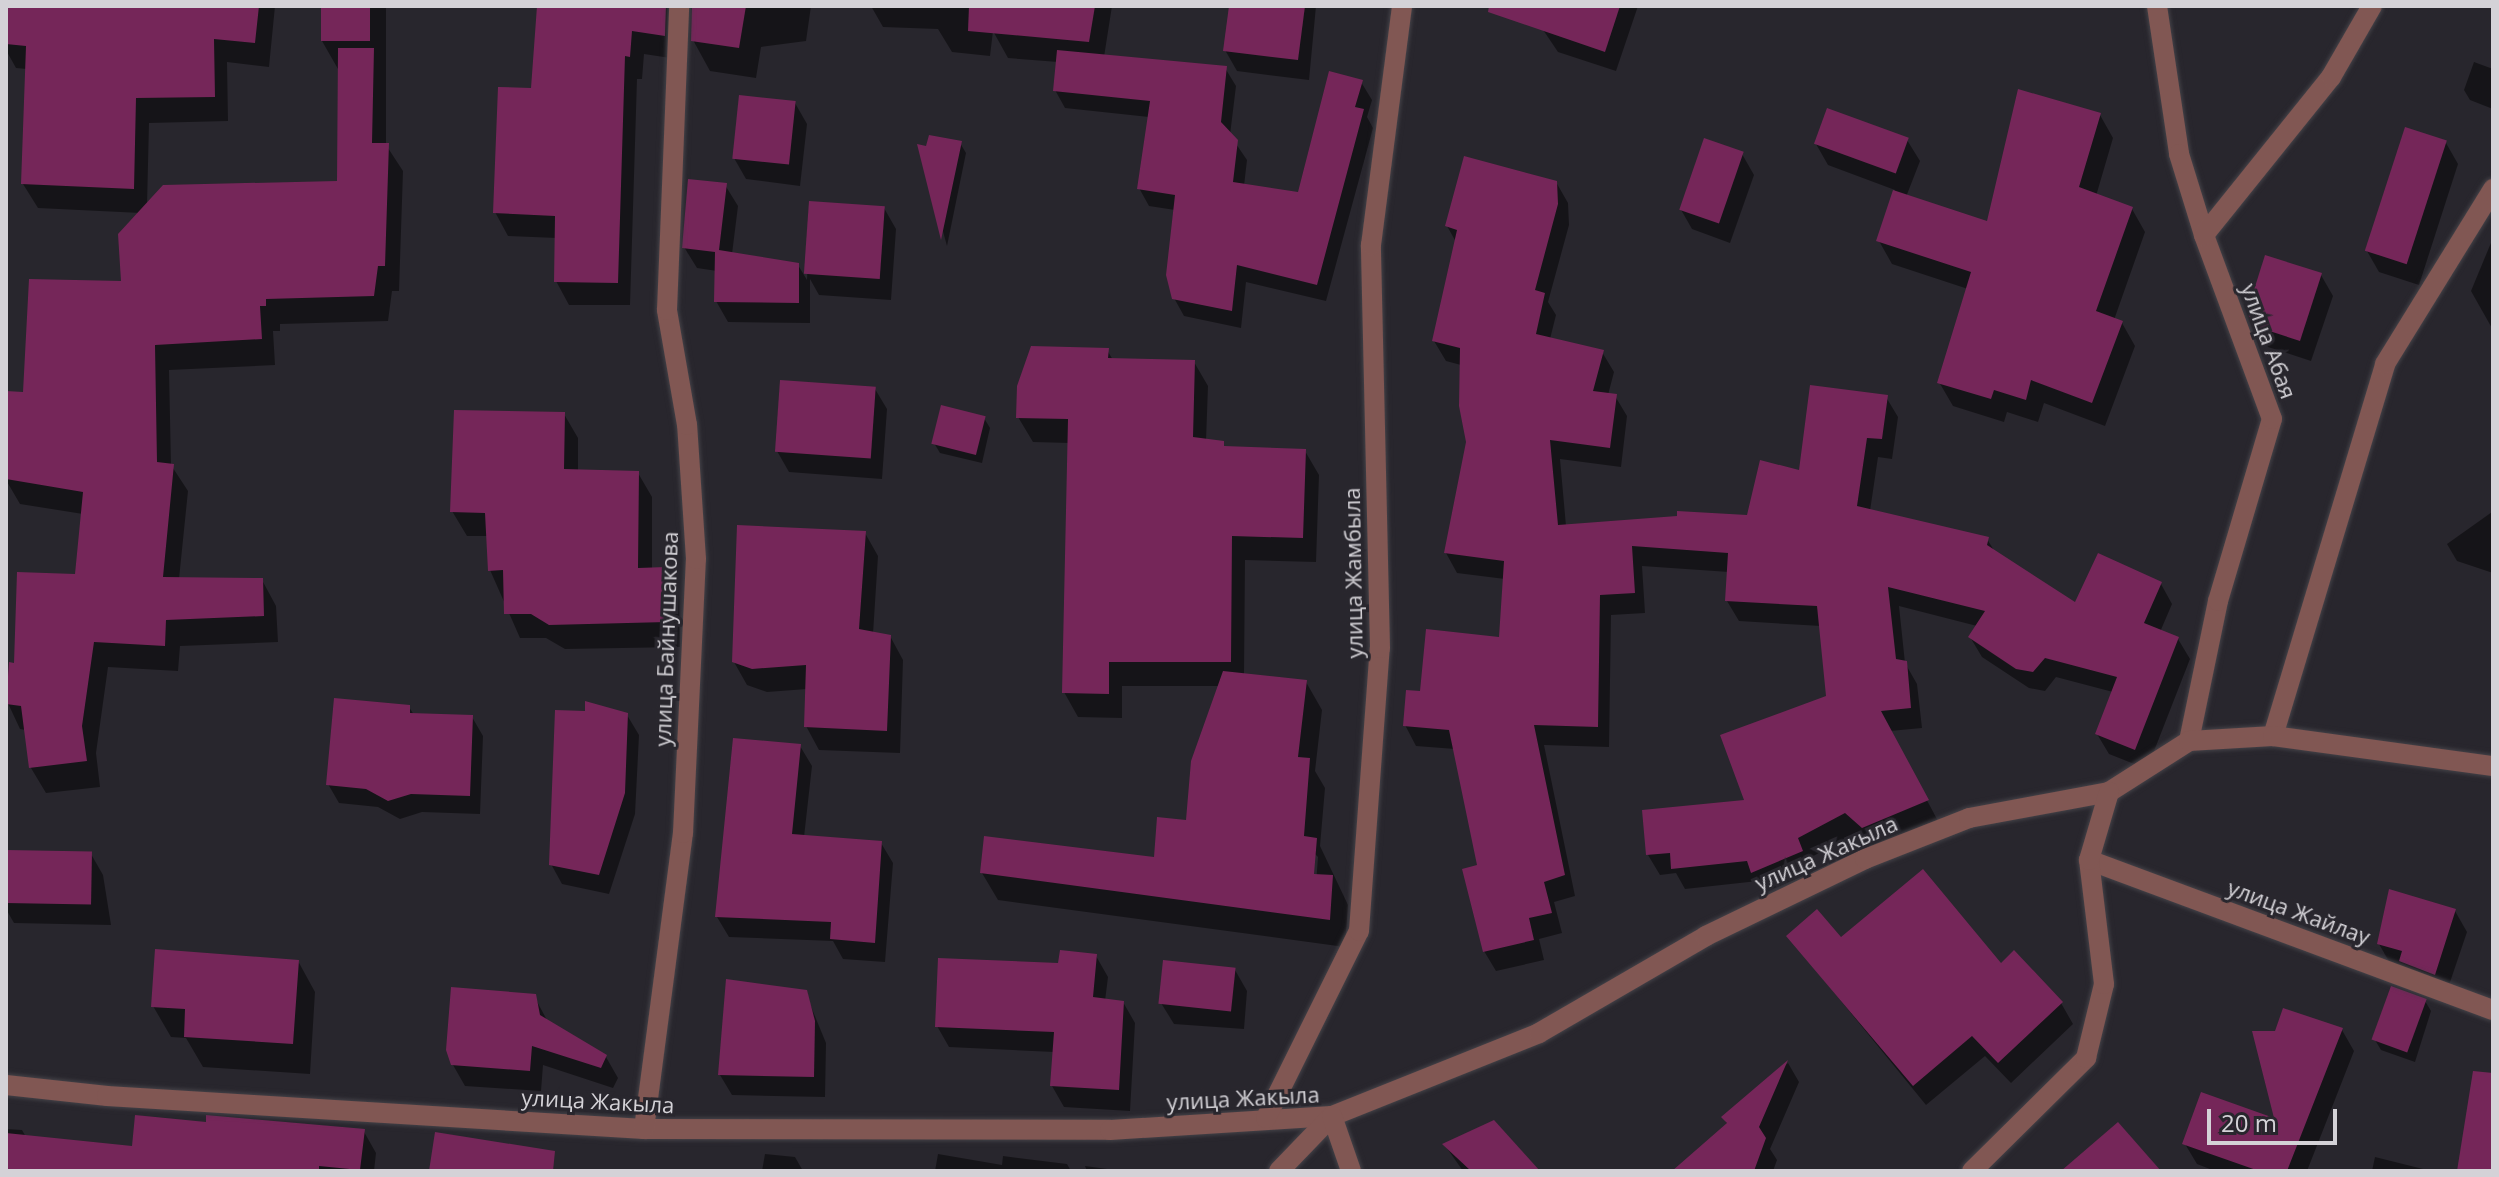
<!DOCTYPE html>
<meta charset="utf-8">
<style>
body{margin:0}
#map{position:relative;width:2499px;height:1177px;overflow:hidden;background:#28262d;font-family:"Open Sans",sans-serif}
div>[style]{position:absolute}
.shadow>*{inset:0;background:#0007}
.building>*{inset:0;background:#752659;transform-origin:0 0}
.roads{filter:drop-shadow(0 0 2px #444248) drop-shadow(0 0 2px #444248)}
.service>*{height:20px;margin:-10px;padding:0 10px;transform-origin:10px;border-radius:10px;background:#815753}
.minor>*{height:20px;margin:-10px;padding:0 10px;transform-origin:10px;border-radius:10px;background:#815753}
span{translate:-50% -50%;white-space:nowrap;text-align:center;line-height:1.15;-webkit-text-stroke:6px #28262d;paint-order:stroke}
.street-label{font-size:22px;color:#d4d2d7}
.frame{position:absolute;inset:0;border:8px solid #d4d2d7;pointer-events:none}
.scale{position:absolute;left:2207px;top:1109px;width:130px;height:36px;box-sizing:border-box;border:4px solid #d4d2d7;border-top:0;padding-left:10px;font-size:24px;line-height:28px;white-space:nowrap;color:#d4d2d7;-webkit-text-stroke:6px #28262d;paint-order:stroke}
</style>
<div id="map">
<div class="shadow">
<div style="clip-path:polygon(7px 6px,275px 6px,269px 67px,227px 62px,228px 121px,149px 123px,147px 206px,339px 183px,338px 69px,322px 41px,323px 6px,386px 6px,386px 145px,403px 171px,399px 291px,392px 291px,388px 321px,280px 324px,280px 331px,273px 331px,275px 365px,169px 370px,171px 465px,188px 491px,179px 579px,262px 580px,276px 606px,278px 642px,180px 646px,178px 671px,108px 667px,96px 753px,100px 787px,46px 793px,31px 768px,26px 730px,20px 729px,6px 699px,11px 664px,16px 665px,76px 577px,83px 514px,20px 504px,6px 480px,6px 393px,25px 394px,123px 283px,141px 213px,38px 208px,23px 184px,27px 69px,16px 68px,6px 50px)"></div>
<div style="clip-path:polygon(539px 6px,679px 6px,677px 59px,644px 54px,642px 79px,637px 79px,630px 305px,569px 305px,556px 281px,557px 238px,508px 236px,495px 212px,533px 90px)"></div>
<div style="clip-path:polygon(694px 6px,811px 6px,806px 41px,761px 47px,756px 78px,710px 71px,693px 40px)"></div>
<div style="clip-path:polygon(871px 6px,1112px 6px,1104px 57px,1225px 68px,1236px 86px,1230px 135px,1247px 160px,1244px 186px,1300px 194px,1361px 82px,1372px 100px,1367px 117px,1373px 128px,1326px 301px,1246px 282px,1241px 328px,1184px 316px,1174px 298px,1175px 210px,1149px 206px,1139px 188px,1149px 117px,1065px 108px,1055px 90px,1058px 62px,1008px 58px,993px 31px,990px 56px,952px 52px,938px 29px,883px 27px)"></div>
<div style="clip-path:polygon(1231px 6px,1316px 6px,1309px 80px,1237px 71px,1225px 50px)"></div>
<div style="clip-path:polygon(1527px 6px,1638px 6px,1616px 71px,1558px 52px)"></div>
<div style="clip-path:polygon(2474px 62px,2493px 69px,2493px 109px,2470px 100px,2464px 90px)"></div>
<div style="clip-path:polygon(795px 103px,807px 124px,800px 186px,746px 179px,734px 158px)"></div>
<div style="clip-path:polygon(2100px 115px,2113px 138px,2096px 196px,2132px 209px,2145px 232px,2114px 320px,2122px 323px,2135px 346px,2105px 426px,2044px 403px,2038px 422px,2007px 412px,2004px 422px,1953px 406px,1939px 382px,1968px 289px,1892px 264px,1879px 241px,1895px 190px,1828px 165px,1816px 144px,1907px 140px,1920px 161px,1906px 197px,1989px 223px)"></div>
<div style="clip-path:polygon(960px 143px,966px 153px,947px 246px,920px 147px)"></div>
<div style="clip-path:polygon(2446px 143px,2458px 164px,2419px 285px,2379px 272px,2367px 251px)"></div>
<div style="clip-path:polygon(1742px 154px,1754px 175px,1730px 243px,1692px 229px,1680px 208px)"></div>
<div style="clip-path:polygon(1556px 182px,1568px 203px,1569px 225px,1548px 302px,1556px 315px,1550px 339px,1602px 352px,1614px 372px,1608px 395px,1615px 396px,1627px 416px,1621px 467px,1560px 459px,1566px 526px,1748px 517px,1886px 397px,1898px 417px,1892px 459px,1878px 457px,1870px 511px,1987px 539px,1995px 552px,2076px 605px,2161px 584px,2172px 604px,2160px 632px,2178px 639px,2190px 659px,2147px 769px,2109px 754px,2097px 734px,2113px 692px,2056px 677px,2045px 691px,2029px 688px,1982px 657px,1970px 637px,1977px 626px,1899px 606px,1905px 663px,1917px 684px,1922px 728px,1890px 731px,1938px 821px,1874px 847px,1857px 832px,1808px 859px,1813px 872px,1765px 892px,1758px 881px,1685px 889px,1676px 873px,1660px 875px,1648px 855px,1747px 802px,1828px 697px,1821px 626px,1739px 621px,1727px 601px,1729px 572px,1642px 566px,1645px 613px,1611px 615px,1609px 747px,1544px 745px,1575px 896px,1554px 902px,1562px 933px,1539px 939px,1544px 960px,1496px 971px,1484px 951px,1479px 867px,1455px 749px,1416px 746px,1405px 725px,1422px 693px,1501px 639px,1505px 579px,1457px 573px,1446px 553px,1468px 442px,1461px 365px,1446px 361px,1434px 341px,1456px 242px,1447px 226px)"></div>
<div style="clip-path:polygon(725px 185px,738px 206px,732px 254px,798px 265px,807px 280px,811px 203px,884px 208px,896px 229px,891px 300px,819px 295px,810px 279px,810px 323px,728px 322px,716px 301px,717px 271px,697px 268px,684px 247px)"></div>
<div style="clip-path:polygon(2493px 238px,2493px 330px,2471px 291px)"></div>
<div style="clip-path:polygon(2321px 275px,2333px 296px,2311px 361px,2268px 347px,2256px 326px)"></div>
<div style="clip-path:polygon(evenodd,1107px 350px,1113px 360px,1194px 362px,1208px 386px,1206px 441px,1226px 448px,1305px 451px,1319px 475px,1316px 562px,1245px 560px,1244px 675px,1306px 682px,1322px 710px,1315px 771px,1325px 788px,1320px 846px,1348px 905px,1345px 947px,998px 900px,982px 873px,1156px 859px,1188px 822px,1220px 686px,1122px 686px,1122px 718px,1078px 717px,1064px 692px,1070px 443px,1033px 442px,1018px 417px,1107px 350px,1314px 853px,1318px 857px,1316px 884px,1312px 884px,1314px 853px)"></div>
<div style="clip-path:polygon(875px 389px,887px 409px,882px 479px,789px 472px,777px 451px)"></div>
<div style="clip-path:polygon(564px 414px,578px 438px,578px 472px,638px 473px,652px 497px,652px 570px,665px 569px,679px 594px,680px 647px,565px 649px,546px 638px,520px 638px,490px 570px,488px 536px,467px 536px,452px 511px)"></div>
<div style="clip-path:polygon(984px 418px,990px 428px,982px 463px,940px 453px,934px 443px)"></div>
<div style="clip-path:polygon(2492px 512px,2493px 512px,2493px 573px,2457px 561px,2447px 544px)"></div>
<div style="clip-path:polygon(865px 533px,878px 556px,873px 634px,890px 636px,903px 660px,900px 753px,819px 750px,806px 726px,807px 689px,767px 692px,747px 685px,734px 662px)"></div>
<div style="clip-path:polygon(409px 707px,414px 715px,472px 717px,483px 736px,480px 814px,422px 812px,400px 819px,378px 807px,339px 803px,328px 784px)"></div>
<div style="clip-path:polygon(627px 715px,639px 735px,635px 814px,609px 894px,562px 884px,551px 864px)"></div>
<div style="clip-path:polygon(800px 746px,812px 766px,804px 837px,881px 843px,893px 863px,885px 962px,843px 959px,833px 941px,729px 937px,717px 917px)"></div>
<div style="clip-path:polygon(6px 852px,91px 854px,103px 875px,111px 925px,14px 923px,6px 909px)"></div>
<div style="clip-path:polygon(2455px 911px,2467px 932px,2446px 994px,2391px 965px,2379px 944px)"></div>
<div style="clip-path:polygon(1788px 936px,2001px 966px,2061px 1003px,2073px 1024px,2011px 1083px,1985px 1056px,1926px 1105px)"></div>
<div style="clip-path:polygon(1096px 956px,1108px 977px,1105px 1001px,1123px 1002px,1135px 1023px,1130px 1111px,1064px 1107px,1052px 1086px,1054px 1052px,949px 1047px,937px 1026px,1060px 965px)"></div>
<div style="clip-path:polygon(298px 961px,315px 992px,310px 1074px,203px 1067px,186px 1038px,171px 1037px,153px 1006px)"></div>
<div style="clip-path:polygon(1235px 970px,1247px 991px,1244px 1029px,1174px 1024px,1161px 1003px)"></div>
<div style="clip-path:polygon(805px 992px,826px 1043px,825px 1097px,732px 1095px,720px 1075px)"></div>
<div style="clip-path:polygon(534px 996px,548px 1022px,606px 1057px,618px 1078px,613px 1088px,543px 1065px,541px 1091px,465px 1086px,453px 1065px)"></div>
<div style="clip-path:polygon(2425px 1001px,2431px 1011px,2415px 1062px,2381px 1050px,2375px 1040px)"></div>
<div style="clip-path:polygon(2342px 1030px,2354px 1051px,2307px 1171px,2215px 1171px,2197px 1164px,2185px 1144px,2277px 1121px)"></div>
<div style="clip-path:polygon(1788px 1063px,1799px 1082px,1770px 1149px,1777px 1160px,1773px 1171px,1673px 1171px,1728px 1125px,1723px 1117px)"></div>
<div style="clip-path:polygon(208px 1125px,363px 1130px,376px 1153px,374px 1171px,6px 1171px,6px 1129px,22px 1130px,26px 1137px,134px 1148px)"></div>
<div style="clip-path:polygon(1444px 1144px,1537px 1171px,1463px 1171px)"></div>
<div style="clip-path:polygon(765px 1154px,795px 1157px,803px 1171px,762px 1171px)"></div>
<div style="clip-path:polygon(938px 1154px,1002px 1165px,1003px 1156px,1067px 1164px,1071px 1171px,935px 1171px)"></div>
<div style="clip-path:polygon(2375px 1157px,2431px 1171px,2372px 1171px)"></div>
<div style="clip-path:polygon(1085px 1166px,1122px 1171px,1087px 1171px)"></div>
</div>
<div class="building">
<div style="clip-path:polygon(6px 6px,259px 6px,255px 43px,214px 39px,215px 97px,136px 98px,134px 189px,21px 184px,26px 46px,6px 44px)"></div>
<div style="left:321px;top:6px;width:49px;height:35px"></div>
<div style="clip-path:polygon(537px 6px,666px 6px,665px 36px,632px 31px,630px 57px,625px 56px,618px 283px,554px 282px,555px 216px,493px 213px,498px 87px,531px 88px)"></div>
<div style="clip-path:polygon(692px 6px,746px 6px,739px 48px,691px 41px)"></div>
<div style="clip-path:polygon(969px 6px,1095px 6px,1089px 42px,968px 31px)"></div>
<div style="clip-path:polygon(1229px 6px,1305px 6px,1298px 60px,1223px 51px)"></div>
<div style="clip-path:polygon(1489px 6px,1620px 6px,1605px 52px,1488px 12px)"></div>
<div style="clip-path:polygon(338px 48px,374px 48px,372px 143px,389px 143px,385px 266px,378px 266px,374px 296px,266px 299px,266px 306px,260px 306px,262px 339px,155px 345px,157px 462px,174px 464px,163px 577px,263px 578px,264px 616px,166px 620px,165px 646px,94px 642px,82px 726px,87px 761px,29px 768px,21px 706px,6px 704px,9px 662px,14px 663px,17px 572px,75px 574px,83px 492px,6px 479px,6px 391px,23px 392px,29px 279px,121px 281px,118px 234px,163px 185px,337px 181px)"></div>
<div style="clip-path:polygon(1057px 50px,1227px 66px,1221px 122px,1238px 140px,1233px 182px,1298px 192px,1329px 71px,1363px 80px,1355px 107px,1364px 109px,1317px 285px,1237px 265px,1232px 311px,1172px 299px,1166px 275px,1175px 195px,1137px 189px,1150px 101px,1053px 91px)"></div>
<div style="clip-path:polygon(2018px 89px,2101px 113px,2079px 187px,2133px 207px,2096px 311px,2123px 321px,2092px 403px,2031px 380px,2026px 400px,1994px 390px,1991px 399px,1937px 383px,1971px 272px,1876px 241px,1893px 190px,1987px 221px)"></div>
<div style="left:739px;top:95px;width:57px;height:64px;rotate:6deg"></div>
<div style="left:1827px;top:108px;width:87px;height:38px;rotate:20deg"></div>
<div style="left:2405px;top:127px;width:44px;height:130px;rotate:18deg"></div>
<div style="clip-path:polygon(929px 135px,962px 141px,941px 240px,917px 144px,926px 146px)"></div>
<div style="left:1704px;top:138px;width:42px;height:76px;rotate:19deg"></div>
<div style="clip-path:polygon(1464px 156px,1557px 181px,1558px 204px,1535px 290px,1545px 293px,1536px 334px,1604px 350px,1593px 391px,1617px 394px,1610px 448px,1550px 440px,1558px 525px,1677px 516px,1677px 511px,1747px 515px,1760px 460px,1799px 470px,1810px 385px,1888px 395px,1882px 439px,1867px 438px,1857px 506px,1989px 537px,1987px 545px,2075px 602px,2098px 553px,2162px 582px,2144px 623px,2179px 637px,2135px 750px,2095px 734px,2117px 677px,2045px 658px,2033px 672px,2016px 669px,1968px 637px,1985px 611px,1888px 587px,1896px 659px,1907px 661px,1911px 708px,1881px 711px,1929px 800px,1862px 828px,1845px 813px,1798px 838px,1803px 851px,1751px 873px,1747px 861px,1671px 869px,1670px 853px,1646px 855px,1642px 810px,1744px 800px,1720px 735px,1826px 696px,1817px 606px,1725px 601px,1728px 553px,1632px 546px,1635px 593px,1600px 595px,1598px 727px,1534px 725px,1565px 875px,1544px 882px,1552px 913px,1529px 918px,1534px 940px,1483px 952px,1462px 869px,1477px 865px,1449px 730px,1403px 726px,1406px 690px,1420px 691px,1426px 629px,1499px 637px,1504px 561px,1444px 553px,1466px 442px,1459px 406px,1460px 348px,1432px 341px,1457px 230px,1445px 226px)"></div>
<div style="clip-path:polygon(688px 179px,727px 183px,719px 250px,799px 263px,799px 303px,714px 302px,715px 252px,682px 248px)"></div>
<div style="left:809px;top:201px;width:76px;height:73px;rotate:4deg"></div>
<div style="clip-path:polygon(2265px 255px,2322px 273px,2300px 341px,2254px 326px,2247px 312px)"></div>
<div style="clip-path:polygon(1031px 346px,1109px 348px,1108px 358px,1195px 360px,1193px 437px,1224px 441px,1224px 446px,1306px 449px,1303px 538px,1232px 536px,1231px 662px,1109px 662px,1109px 694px,1062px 693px,1068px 419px,1016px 418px,1017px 386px)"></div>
<div style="left:780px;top:380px;width:96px;height:72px;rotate:4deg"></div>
<div style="left:941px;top:405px;width:46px;height:40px;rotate:14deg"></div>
<div style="clip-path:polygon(454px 410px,565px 412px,564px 469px,639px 471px,638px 568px,666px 567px,667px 622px,549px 625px,531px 614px,504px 614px,503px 570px,488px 571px,485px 513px,450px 512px)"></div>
<div style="clip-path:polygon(737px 525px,866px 531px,859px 629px,891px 635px,887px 731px,804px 727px,806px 665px,752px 669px,732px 662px)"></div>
<div style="clip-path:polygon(1223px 671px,1307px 680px,1298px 757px,1310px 758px,1304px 836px,1317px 838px,1314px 874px,1333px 875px,1330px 920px,980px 873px,984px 836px,1154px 857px,1157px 817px,1186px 820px,1191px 761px)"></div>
<div style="clip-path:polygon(334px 698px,410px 705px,410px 713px,473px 715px,470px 796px,411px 794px,388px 801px,366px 789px,326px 785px)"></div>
<div style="clip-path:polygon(585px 701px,628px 713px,625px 793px,599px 875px,549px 865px,555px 710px,585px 711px)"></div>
<div style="clip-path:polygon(733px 738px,801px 744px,792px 834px,882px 841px,875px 943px,830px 939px,831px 922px,715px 917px)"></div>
<div style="left:6px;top:850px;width:86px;height:53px;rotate:1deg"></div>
<div style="clip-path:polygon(1923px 869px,2001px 963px,2014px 950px,2063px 1002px,1998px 1063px,1972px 1036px,1913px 1086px,1786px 936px,1817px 909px,1841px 937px)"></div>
<div style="clip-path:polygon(2389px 889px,2456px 909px,2435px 975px,2399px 961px,2402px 951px,2377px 944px)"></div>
<div style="clip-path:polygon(155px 949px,299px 960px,293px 1044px,184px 1037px,185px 1009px,151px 1007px)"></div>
<div style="clip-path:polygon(1060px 950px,1097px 954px,1093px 997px,1124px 1001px,1119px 1090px,1050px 1086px,1054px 1032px,935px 1027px,938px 958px,1058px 963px)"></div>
<div style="left:1163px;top:960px;width:73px;height:44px;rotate:6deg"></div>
<div style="clip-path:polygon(726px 979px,807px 990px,815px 1021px,814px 1077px,718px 1075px)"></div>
<div style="left:2391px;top:986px;width:38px;height:57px;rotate:20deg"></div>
<div style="clip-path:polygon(451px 987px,536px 994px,540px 1015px,607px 1055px,601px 1068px,532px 1046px,530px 1071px,451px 1065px,446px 1050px)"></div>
<div style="clip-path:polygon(2283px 1008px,2343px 1028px,2287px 1171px,2259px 1171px,2182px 1144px,2201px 1092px,2274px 1118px,2252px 1031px,2275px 1031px)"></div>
<div style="clip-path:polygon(1788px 1060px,1759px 1127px,1766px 1138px,1754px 1171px,1672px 1171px,1727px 1123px,1721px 1117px)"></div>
<div style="clip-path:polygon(2473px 1071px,2493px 1073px,2493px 1171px,2457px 1171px)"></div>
<div style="clip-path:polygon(135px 1115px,206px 1122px,206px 1115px,365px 1129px,360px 1170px,319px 1166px,319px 1171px,6px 1171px,6px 1133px,132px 1146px)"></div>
<div style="clip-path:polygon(1494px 1120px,1540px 1171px,1471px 1171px,1442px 1144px)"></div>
<div style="clip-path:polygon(2118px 1122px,2161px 1171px,2061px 1171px)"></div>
<div style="clip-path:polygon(435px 1132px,555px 1151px,553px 1171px,429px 1171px)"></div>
</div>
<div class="roads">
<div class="service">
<div style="left:2273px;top:736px;width:388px;rotate:-73.2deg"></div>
<div style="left:2385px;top:364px;width:206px;rotate:-58.3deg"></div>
</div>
<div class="minor">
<div style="left:2157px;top:6px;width:150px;rotate:81.5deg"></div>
<div style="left:2179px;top:154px;width:85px;rotate:72.8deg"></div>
<div style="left:2189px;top:741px;width:143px;rotate:-78.3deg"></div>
<div style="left:2218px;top:601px;width:190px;rotate:-73.5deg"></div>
<div style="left:2272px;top:419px;width:196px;rotate:-110.3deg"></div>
<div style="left:2204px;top:235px;width:203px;rotate:-51.2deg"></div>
<div style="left:2331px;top:77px;width:82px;rotate:-60deg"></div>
<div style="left:2089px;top:860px;width:431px;rotate:20.4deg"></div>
<div style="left:6px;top:1085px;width:102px;rotate:6.2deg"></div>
<div style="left:107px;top:1096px;width:538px;rotate:3.52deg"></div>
<div style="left:644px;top:1129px;width:466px;rotate:0.1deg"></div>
<div style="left:1110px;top:1130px;width:222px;rotate:-3.6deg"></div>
<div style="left:1332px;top:1116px;width:223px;rotate:-21.8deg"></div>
<div style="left:1539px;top:1033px;width:193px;rotate:-30.1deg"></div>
<div style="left:1706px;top:936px;width:177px;rotate:-25.8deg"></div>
<div style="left:1865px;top:859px;width:112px;rotate:-21.5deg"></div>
<div style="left:1969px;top:818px;width:142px;rotate:-10.5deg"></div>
<div style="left:2109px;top:792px;width:95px;rotate:-32.5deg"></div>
<div style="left:2189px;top:741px;width:84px;rotate:-3.4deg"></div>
<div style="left:2273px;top:736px;width:222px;rotate:7.8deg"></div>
<div style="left:1266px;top:1118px;width:209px;rotate:-63.6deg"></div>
<div style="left:1359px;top:931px;width:284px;rotate:-85.8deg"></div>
<div style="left:1380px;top:648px;width:403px;rotate:-91.3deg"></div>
<div style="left:1371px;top:245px;width:241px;rotate:-82.6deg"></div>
<div style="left:644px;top:1129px;width:299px;rotate:-82.5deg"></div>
<div style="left:683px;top:833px;width:274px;rotate:-87.3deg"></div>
<div style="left:696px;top:559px;width:134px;rotate:-93.8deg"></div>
<div style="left:687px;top:425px;width:117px;rotate:-99.9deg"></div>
<div style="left:667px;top:310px;width:304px;rotate:-87.7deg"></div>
<div style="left:1279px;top:1171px;width:76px;rotate:-46.1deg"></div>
<div style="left:1332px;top:1116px;width:58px;rotate:70.9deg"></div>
<div style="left:1972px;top:1171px;width:161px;rotate:-44.7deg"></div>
<div style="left:2086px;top:1058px;width:76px;rotate:-76.3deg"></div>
<div style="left:2104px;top:984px;width:125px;rotate:-96.9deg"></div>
<div style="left:2089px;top:860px;width:71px;rotate:-73.6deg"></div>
</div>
</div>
<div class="street-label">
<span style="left:2269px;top:341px;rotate:70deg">улица Абая</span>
<span style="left:1353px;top:573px;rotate:-91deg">улица Жамбыла</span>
<span style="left:666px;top:639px;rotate:-88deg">улица Байнушакова</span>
<span style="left:1826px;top:853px;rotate:-24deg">улица Жакыла</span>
<span style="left:2299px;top:912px;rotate:20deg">улица Жайлау</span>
<span style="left:1243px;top:1098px;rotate:-3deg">улица Жакыла</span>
<span style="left:598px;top:1101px;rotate:3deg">улица Жакыла</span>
</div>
<div class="frame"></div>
<div class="scale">20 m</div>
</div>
